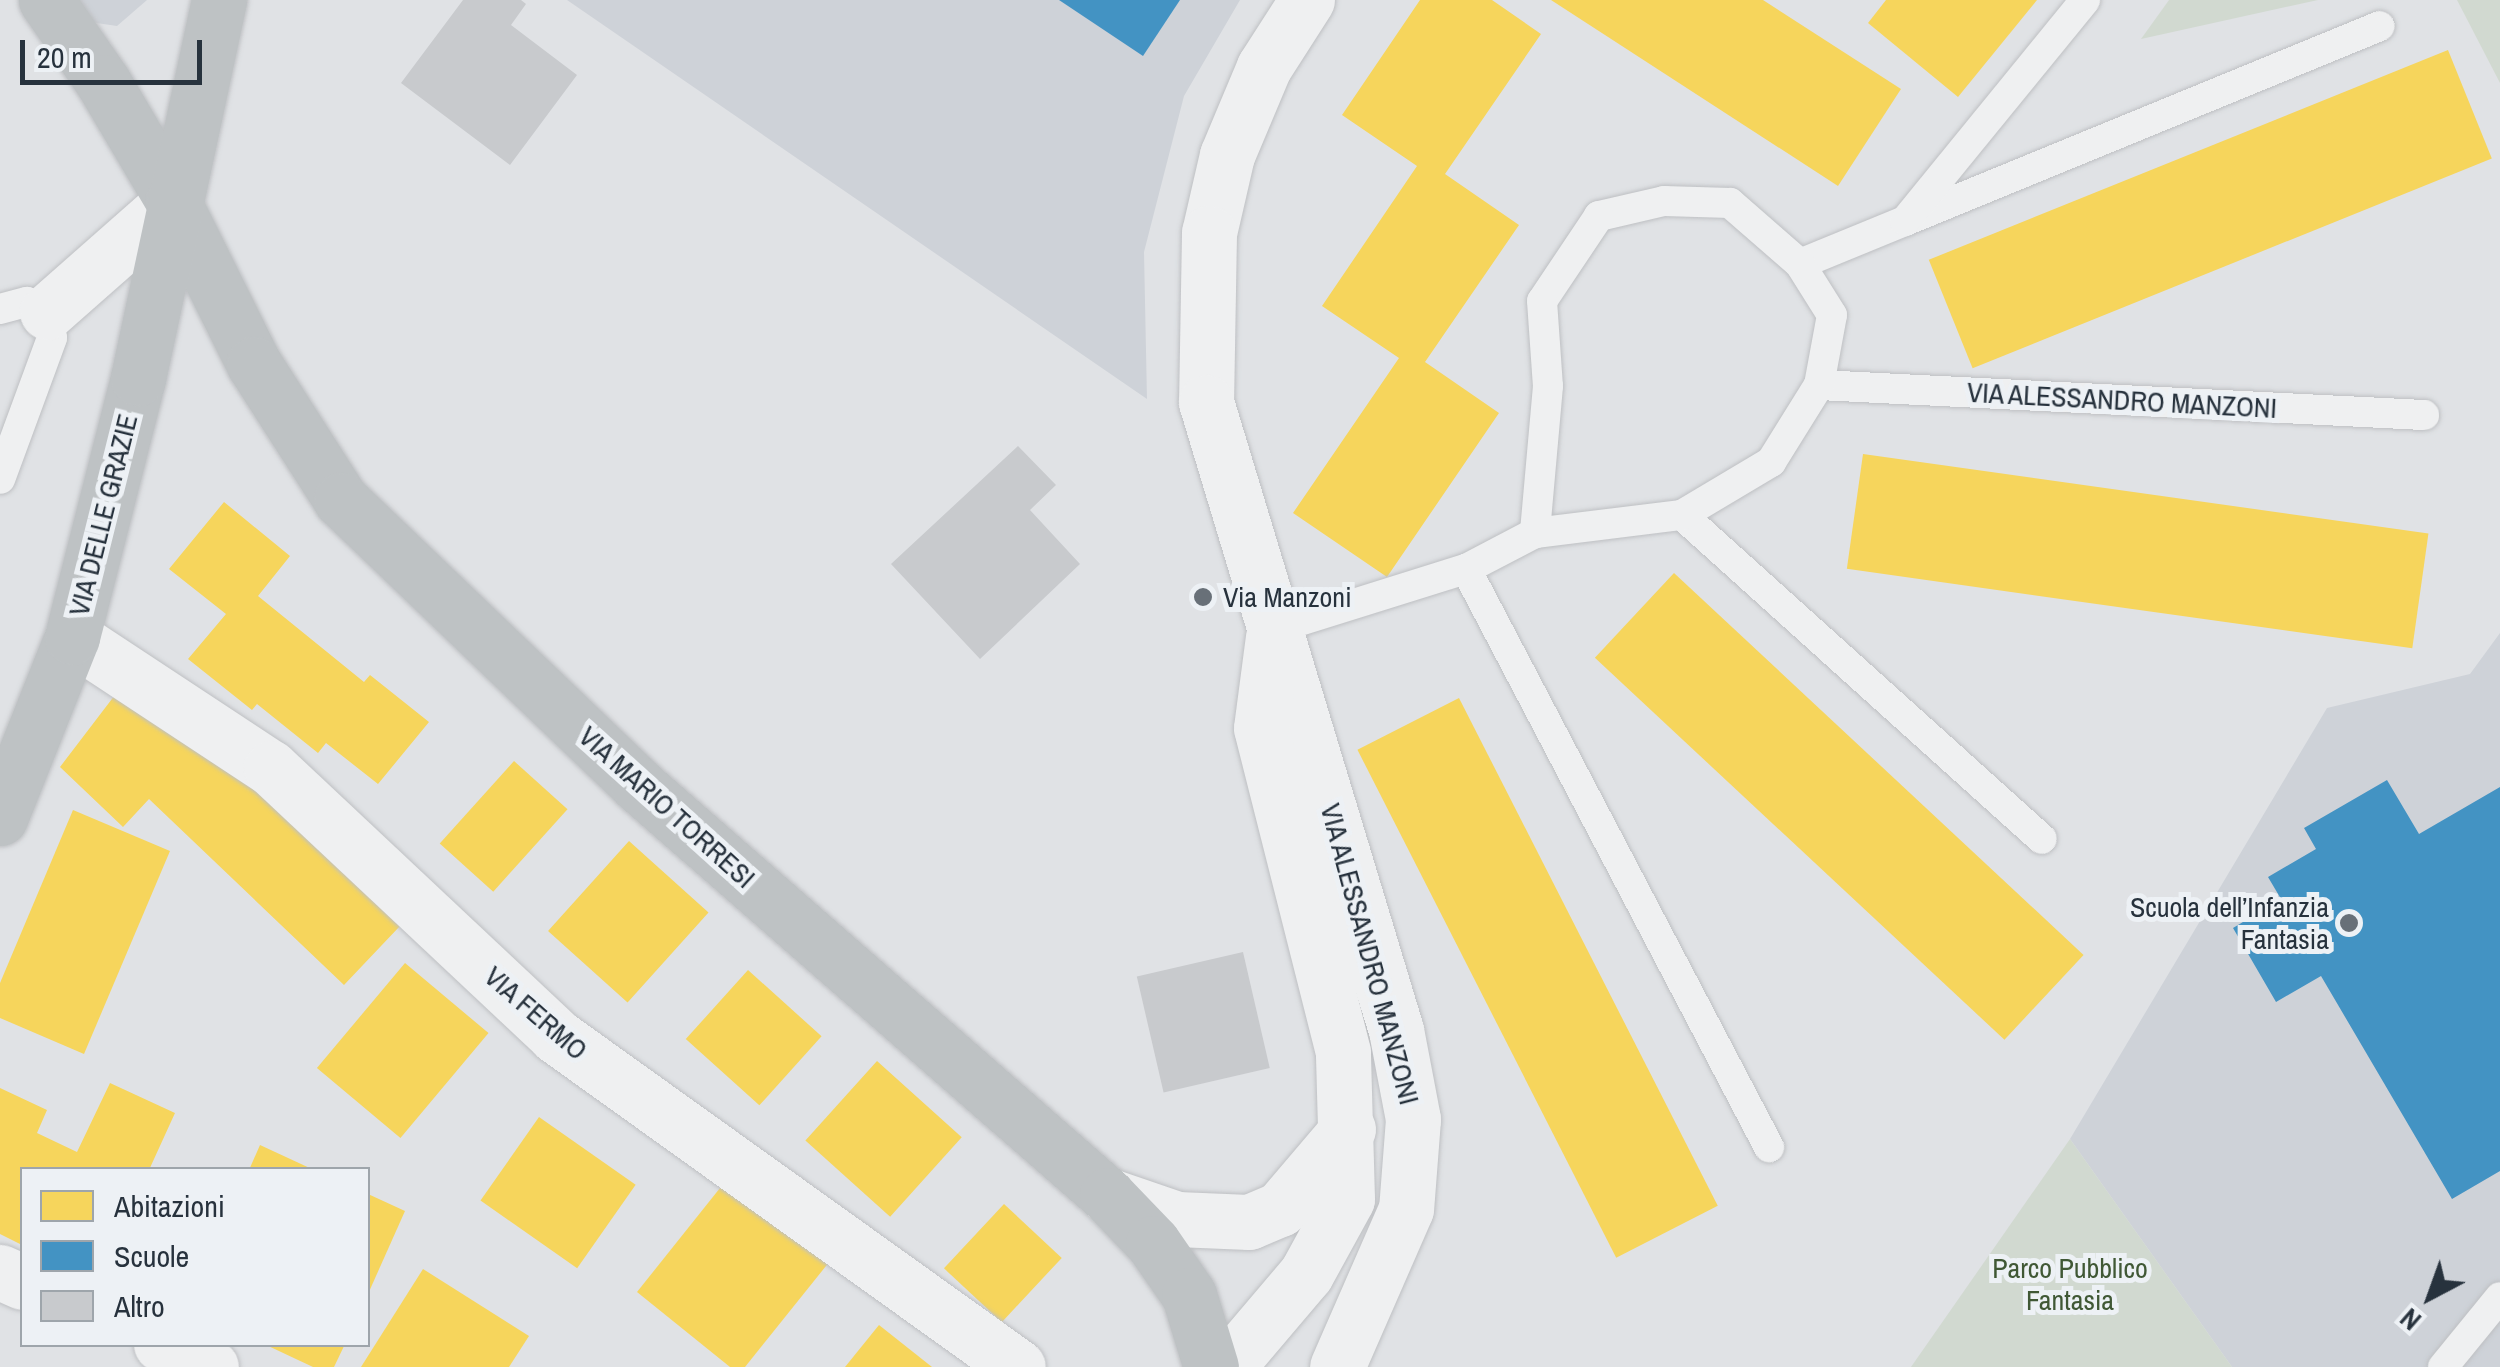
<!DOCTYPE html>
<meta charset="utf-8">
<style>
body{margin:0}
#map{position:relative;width:2500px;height:1367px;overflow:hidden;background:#e0e2e5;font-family:"Archivo Narrow",sans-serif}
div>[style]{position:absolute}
.built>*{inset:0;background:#ced2d8}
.green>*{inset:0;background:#d1d9d0}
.homes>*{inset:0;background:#f6d55c;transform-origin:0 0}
.schools>*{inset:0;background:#4393c3}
.building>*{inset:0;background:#c8cacd;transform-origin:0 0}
.roads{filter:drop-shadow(0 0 2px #bec0c3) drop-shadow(0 0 2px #bec0c3)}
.lane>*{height:30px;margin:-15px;padding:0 15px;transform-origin:15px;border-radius:15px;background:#eff0f1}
.street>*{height:55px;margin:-27.5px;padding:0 27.5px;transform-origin:27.5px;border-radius:27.5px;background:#eff0f1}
.secondary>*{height:55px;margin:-27.5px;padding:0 27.5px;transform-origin:27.5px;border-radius:27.5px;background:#bec2c4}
.dots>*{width:28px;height:28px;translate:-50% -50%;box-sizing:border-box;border:5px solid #edf1f5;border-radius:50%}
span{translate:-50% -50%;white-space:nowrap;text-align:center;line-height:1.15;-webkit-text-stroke:10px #edf1f5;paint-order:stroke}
.street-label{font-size:28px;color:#27323d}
.poi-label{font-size:28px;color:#27323d}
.left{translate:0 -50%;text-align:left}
.right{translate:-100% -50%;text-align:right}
.park-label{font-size:28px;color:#405835}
.legend{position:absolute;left:20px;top:1167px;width:350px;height:180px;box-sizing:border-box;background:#edf1f5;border:2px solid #9ea5ab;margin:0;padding:12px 18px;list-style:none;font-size:30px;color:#27323d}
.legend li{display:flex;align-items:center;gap:20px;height:50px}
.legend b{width:50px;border:2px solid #9ea5ab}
.north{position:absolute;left:2380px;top:1247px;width:100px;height:100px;-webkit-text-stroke:8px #edf1f5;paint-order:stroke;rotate:221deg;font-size:28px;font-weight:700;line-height:40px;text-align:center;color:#27323d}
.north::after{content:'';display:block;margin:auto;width:35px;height:45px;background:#27323d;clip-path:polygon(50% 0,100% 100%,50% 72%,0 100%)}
.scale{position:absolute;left:20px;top:40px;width:182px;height:45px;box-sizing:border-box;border:5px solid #27323d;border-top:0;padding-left:12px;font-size:30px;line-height:35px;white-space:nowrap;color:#27323d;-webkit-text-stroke:8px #edf1f5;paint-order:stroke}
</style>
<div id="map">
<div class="built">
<div style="clip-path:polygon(69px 0,147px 0,117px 26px,83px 21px)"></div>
<div style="clip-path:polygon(567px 0,1240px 0,1184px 96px,1144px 252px,1147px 399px)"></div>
<div style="clip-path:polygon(2500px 633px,2500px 1367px,2232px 1367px,2070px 1139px,2327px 708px,2470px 674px)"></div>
</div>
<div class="green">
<div style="clip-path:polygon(2169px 0,2318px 0,2141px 39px)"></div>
<div style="clip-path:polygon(2457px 0,2500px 0,2500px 83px)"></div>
<div style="clip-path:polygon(2070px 1139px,2232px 1367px,1911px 1367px)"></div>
</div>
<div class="homes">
<div style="clip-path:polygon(1420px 0,1492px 0,1541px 34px,1445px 174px,1519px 225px,1425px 362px,1499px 413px,1387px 577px,1293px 513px,1399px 358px,1322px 306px,1417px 166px,1342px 115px)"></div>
<div style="clip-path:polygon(1551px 0,1763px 0,1901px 89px,1838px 186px)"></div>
<div style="clip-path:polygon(1886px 0,2037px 0,1958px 97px,1868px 23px)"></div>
<div style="left:2448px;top:50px;width:117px;height:560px;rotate:68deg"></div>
<div style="left:1863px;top:454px;width:571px;height:116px;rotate:8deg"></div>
<div style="clip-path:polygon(224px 502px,290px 556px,258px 596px,364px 682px,370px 675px,429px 722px,378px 784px,326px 743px,318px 753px,257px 704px,252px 710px,188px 659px,226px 614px,169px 569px)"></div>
<div style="left:1674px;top:573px;width:560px;height:116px;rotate:43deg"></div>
<div style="clip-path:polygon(118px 691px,267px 787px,400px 926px,344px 985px,149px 799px,123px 827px,60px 767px)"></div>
<div style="left:1459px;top:698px;width:570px;height:114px;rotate:63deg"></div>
<div style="left:514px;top:761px;width:72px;height:111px;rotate:42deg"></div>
<div style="clip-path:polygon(73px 810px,170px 851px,84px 1054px,0 1018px,0 983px)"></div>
<div style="left:629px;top:841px;width:107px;height:121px;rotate:42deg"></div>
<div style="left:405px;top:963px;width:109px;height:137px;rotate:40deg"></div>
<div style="left:748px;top:970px;width:99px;height:93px;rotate:42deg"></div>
<div style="left:877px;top:1061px;width:114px;height:107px;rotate:42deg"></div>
<div style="clip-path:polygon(110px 1083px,175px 1113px,149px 1170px,22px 1170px,22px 1245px,0 1234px,0 1088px,47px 1110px,37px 1133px,77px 1152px)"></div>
<div style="left:539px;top:1117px;width:118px;height:102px;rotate:35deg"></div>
<div style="clip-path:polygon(260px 1145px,314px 1170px,249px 1170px)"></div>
<div style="clip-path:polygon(728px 1178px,830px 1261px,745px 1367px,730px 1367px,637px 1292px)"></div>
<div style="clip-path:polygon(368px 1194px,405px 1211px,368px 1294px)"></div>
<div style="left:1004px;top:1204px;width:79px;height:88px;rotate:43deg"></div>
<div style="clip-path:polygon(423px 1269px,529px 1336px,509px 1367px,361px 1367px)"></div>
<div style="clip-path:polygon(879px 1325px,932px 1367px,845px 1367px)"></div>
<div style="clip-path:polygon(264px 1344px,345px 1344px,334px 1367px,313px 1367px)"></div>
</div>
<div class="schools">
<div style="clip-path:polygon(1059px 0,1180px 0,1143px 56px)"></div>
<div style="clip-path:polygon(2387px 780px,2419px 834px,2500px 787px,2500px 1171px,2452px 1199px,2321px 976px,2276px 1002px,2233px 928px,2281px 899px,2268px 877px,2316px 849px,2304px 828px)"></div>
</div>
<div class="building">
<div style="clip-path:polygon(463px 0,521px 0,526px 4px,511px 25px,577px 75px,510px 165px,401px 83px)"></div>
<div style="clip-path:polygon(1018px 446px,1056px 485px,1030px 510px,1080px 564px,980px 659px,891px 564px)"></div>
<div style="left:1243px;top:952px;width:119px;height:109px;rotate:77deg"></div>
</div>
<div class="roads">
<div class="lane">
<div style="left:1905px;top:221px;width:513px;rotate:-22.32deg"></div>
<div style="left:1800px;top:264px;width:113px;rotate:-22.3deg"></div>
<div style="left:1905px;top:221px;width:285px;rotate:-50.8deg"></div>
<div style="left:0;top:309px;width:28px;rotate:-15deg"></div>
<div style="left:27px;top:302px;width:22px;rotate:27deg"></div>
<div style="left:47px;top:312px;width:26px;rotate:79deg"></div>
<div style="left:52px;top:338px;width:150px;rotate:110.2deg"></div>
<div style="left:1819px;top:385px;width:606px;rotate:2.84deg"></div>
<div style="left:1682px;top:515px;width:484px;rotate:42deg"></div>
<div style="left:1466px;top:569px;width:653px;rotate:62.34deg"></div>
<div style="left:1274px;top:629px;width:201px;rotate:-17.4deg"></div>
<div style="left:1466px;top:569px;width:78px;rotate:-27.6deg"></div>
<div style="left:1535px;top:533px;width:148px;rotate:-7deg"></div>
<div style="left:1682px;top:515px;width:104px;rotate:-30.8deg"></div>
<div style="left:1771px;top:462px;width:91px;rotate:-58.1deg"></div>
<div style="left:1819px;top:385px;width:71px;rotate:-79.5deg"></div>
<div style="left:1832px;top:315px;width:60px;rotate:-122.1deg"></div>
<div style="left:1800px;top:264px;width:93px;rotate:-138.9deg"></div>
<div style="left:1730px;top:203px;width:66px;rotate:-178.3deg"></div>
<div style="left:1664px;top:201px;width:67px;rotate:167deg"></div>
<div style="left:1599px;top:216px;width:102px;rotate:123.8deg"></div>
<div style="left:1542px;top:301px;width:85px;rotate:86deg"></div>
<div style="left:1548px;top:386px;width:148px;rotate:95.1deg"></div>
<div style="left:2443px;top:1367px;width:90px;rotate:-50.8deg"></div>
</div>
<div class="street">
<div style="left:1307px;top:0;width:80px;rotate:122.7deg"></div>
<div style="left:1264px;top:67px;width:95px;rotate:112.8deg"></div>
<div style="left:1227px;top:155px;width:80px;rotate:103deg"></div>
<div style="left:1209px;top:233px;width:169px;rotate:91deg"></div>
<div style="left:1206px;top:402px;width:656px;rotate:73.17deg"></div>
<div style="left:1396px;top:1030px;width:91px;rotate:79.2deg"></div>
<div style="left:1413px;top:1119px;width:90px;rotate:94.4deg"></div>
<div style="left:1406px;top:1209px;width:172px;rotate:113.6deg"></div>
<div style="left:47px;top:312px;width:168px;rotate:-41.4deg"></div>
<div style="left:72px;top:637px;width:238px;rotate:33.4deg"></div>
<div style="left:271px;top:768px;width:391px;rotate:43.2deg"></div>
<div style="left:556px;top:1036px;width:568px;rotate:35.62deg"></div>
<div style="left:1107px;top:1195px;width:74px;rotate:18.9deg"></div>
<div style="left:1177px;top:1219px;width:72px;rotate:2.4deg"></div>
<div style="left:1249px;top:1222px;width:34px;rotate:-23deg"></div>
<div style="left:1280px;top:1209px;width:105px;rotate:-49.6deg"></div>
<div style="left:0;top:1272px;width:24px;rotate:24deg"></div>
<div style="left:161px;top:1344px;width:55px;rotate:24.7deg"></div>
<div style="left:1227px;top:1367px;width:122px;rotate:-49.7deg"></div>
<div style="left:1306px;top:1274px;width:85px;rotate:-61.3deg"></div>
<div style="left:1347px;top:1199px;width:147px;rotate:-91.6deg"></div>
<div style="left:1343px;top:1052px;width:334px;rotate:-104.2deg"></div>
<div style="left:1261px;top:728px;width:92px;rotate:-82.5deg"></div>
</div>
<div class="secondary">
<div style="left:46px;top:0;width:100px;rotate:55.2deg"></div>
<div style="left:103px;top:82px;width:138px;rotate:59.5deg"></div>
<div style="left:173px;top:201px;width:182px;rotate:63.6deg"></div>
<div style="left:254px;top:364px;width:161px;rotate:57.4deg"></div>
<div style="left:341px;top:500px;width:412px;rotate:43.8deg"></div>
<div style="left:638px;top:785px;width:623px;rotate:41.16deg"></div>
<div style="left:1107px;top:1195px;width:66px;rotate:46.2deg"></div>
<div style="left:1153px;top:1243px;width:63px;rotate:55.3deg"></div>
<div style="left:1189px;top:1295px;width:75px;rotate:73deg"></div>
<div style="left:0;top:818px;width:195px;rotate:-68.3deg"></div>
<div style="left:72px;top:637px;width:267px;rotate:-75.7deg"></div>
<div style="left:138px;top:378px;width:387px;rotate:-77.9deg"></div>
</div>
</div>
<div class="dots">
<div style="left:1203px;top:597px;background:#687078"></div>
<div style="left:2349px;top:923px;background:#687078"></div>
</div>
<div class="street-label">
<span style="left:2122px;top:400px;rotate:3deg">VIA ALESSANDRO MANZONI</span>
<span style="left:103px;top:515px;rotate:-76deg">VIA DELLE GRAZIE</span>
<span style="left:667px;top:807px;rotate:42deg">VIA MARIO TORRESI</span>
<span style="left:1370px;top:954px;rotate:75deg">VIA ALESSANDRO MANZONI</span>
<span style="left:536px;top:1013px;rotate:41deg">VIA FERMO</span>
</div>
<div class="poi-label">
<span class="left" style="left:1223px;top:597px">Via Manzoni</span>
<span class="right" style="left:2329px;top:923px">Scuola dell’Infanzia<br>Fantasia</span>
</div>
<div class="park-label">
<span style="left:2070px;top:1284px">Parco Pubblico<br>Fantasia</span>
</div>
<ul class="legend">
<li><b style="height:28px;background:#f6d55c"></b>Abitazioni</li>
<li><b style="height:28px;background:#4393c3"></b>Scuole</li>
<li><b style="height:28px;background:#c8cacd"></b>Altro</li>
</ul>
<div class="north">N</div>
<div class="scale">20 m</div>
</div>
